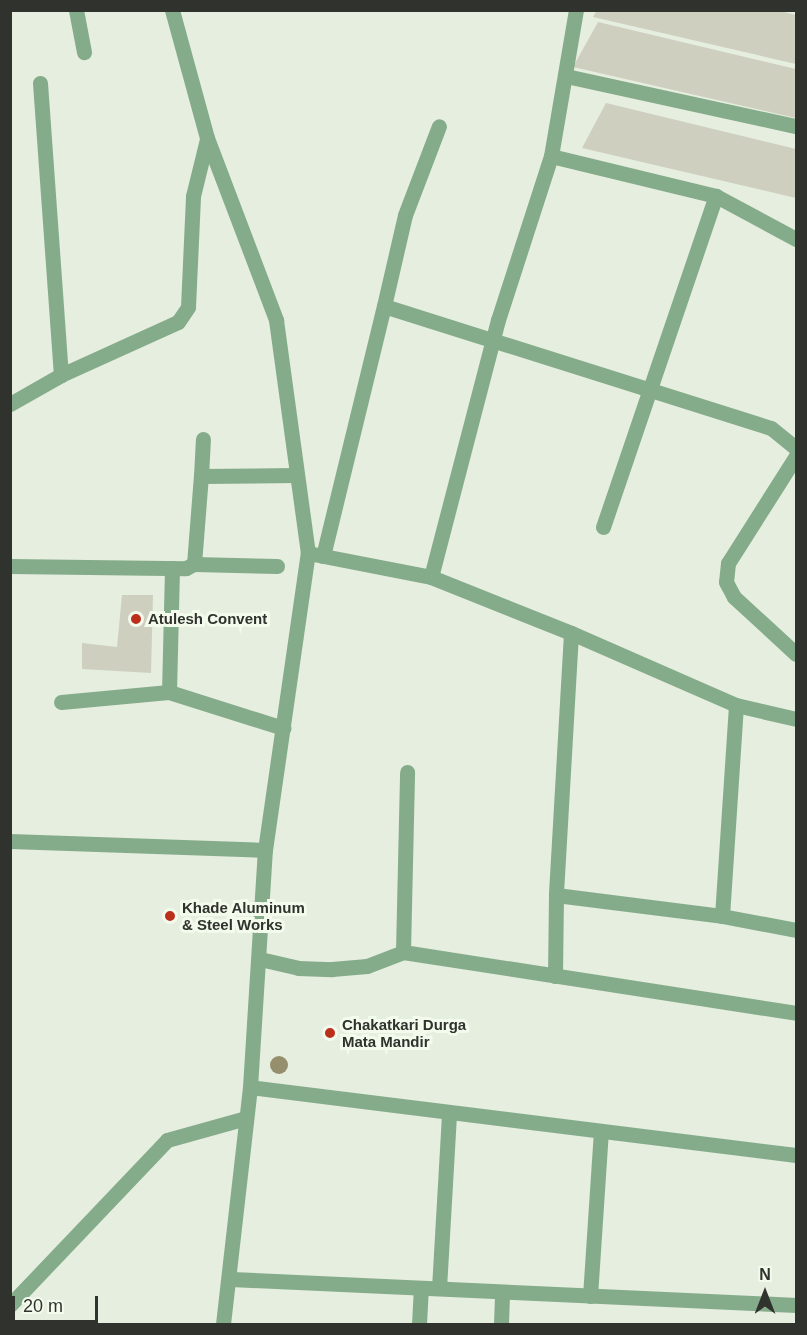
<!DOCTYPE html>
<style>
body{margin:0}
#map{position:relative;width:807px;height:1335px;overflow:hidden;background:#e6eedf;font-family:Arial,sans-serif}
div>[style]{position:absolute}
.building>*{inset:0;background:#cecfbf}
.minor>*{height:15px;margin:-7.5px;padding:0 7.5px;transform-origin:7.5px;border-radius:7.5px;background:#85ac8a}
.trees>*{width:18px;height:18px;margin:-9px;border-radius:50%;background:#958f6d}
.dots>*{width:16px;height:16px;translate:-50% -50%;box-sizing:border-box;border:3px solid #f3fbec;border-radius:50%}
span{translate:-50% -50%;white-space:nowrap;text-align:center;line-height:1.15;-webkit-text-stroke:6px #f3fbec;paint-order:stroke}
.poi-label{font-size:15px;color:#30332d;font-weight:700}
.left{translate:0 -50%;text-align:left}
.frame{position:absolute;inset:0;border:12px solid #30332d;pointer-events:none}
.north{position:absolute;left:735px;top:1263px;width:60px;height:60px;-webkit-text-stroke:4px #f3fbec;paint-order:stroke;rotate:0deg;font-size:16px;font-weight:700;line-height:24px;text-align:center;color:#30332d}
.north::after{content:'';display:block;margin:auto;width:21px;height:27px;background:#30332d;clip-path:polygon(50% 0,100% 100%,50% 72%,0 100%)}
.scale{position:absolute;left:12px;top:1296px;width:86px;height:27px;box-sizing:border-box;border:3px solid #30332d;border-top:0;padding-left:8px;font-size:18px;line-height:21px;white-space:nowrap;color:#30332d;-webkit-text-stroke:4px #f3fbec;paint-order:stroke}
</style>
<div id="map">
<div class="building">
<div style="clip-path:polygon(597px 10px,776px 10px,796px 15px,796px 64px,593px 17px)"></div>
<div style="clip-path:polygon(598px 22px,796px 69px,796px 118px,573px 67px)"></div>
<div style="clip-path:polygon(606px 103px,796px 149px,796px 198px,582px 148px)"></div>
<div style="clip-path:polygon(122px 595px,153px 595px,151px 673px,82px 669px,82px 643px,117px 647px)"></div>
</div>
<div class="minor">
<div style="left:76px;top:10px;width:43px;rotate:79.2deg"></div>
<div style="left:172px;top:10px;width:133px;rotate:74.7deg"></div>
<div style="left:207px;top:138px;width:195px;rotate:69.2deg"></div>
<div style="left:276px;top:320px;width:235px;rotate:82.2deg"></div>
<div style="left:566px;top:76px;width:235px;rotate:12.3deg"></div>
<div style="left:40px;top:83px;width:293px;rotate:85.9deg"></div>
<div style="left:551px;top:156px;width:148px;rotate:-80.3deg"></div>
<div style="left:384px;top:306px;width:93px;rotate:-77deg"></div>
<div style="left:405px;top:215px;width:95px;rotate:-69.1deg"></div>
<div style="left:10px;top:404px;width:59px;rotate:-29.6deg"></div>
<div style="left:61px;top:375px;width:128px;rotate:-24.4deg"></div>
<div style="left:178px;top:322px;width:18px;rotate:-56deg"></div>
<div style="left:188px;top:307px;width:111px;rotate:-87.4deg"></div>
<div style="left:193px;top:196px;width:59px;rotate:-76.2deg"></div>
<div style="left:796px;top:456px;width:127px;rotate:122.4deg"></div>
<div style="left:728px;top:563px;width:19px;rotate:96deg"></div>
<div style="left:726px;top:582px;width:17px;rotate:62deg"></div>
<div style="left:734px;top:597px;width:84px;rotate:42.6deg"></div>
<div style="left:201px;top:476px;width:37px;rotate:-87deg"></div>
<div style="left:603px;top:527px;width:350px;rotate:-71.2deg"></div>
<div style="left:323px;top:556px;width:257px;rotate:-76.3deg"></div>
<div style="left:384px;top:306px;width:406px;rotate:17.5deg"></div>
<div style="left:771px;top:428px;width:32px;rotate:39deg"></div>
<div style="left:194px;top:564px;width:83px;rotate:1.4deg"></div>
<div style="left:10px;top:566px;width:176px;rotate:0.7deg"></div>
<div style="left:186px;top:568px;width:9px;rotate:-27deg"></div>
<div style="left:194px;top:564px;width:88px;rotate:-85.5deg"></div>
<div style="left:201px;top:476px;width:96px;rotate:-0.6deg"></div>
<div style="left:431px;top:577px;width:151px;rotate:21.8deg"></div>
<div style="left:571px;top:633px;width:262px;rotate:93.3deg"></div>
<div style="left:556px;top:895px;width:81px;rotate:90.7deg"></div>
<div style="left:169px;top:692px;width:124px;rotate:-88.6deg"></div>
<div style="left:61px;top:702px;width:108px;rotate:-5.3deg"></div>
<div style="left:169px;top:692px;width:120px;rotate:17.5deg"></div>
<div style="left:736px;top:705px;width:62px;rotate:13.1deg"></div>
<div style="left:10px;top:841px;width:255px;rotate:2deg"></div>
<div style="left:265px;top:850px;width:300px;rotate:-81.8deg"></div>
<div style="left:308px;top:553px;width:125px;rotate:11deg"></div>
<div style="left:431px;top:577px;width:266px;rotate:-75.4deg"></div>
<div style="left:498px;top:320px;width:172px;rotate:-72.1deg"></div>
<div style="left:551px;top:156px;width:170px;rotate:13.6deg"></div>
<div style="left:716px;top:196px;width:91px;rotate:28.3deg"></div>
<div style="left:556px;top:895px;width:167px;rotate:7.2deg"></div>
<div style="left:722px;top:916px;width:211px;rotate:-86.2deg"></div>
<div style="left:736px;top:705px;width:180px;rotate:-156.4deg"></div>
<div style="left:722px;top:916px;width:75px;rotate:10.7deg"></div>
<div style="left:403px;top:952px;width:180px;rotate:-88.7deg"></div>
<div style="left:260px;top:959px;width:39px;rotate:13deg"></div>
<div style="left:298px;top:968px;width:34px;rotate:2deg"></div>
<div style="left:332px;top:969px;width:35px;rotate:-5deg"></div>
<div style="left:367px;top:966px;width:39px;rotate:-21deg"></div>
<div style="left:403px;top:952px;width:398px;rotate:8.8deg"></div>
<div style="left:250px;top:1087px;width:550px;rotate:7.1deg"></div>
<div style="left:231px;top:1279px;width:566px;rotate:2.63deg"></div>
<div style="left:439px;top:1288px;width:176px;rotate:-86.7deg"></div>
<div style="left:590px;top:1296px;width:165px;rotate:-86.2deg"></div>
<div style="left:10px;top:1305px;width:228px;rotate:-46.4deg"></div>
<div style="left:167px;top:1140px;width:82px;rotate:-15.6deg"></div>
<div style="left:223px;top:1324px;width:239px;rotate:-83.5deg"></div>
<div style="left:250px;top:1087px;width:237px;rotate:-86.4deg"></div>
<div style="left:419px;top:1324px;width:36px;rotate:-87deg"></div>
<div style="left:501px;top:1324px;width:32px;rotate:-88deg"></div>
</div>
<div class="trees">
<div style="left:279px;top:1065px"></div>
</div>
<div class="dots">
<div style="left:136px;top:619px;background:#bb2f1b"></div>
<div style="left:170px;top:916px;background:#bb2f1b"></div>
<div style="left:330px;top:1033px;background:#bb2f1b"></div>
</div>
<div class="poi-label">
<span class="left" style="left:148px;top:619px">Atulesh Convent</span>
<span class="left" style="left:182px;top:916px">Khade Aluminum<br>&amp; Steel Works</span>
<span class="left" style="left:342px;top:1033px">Chakatkari Durga<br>Mata Mandir</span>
</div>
<div class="frame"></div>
<div class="north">N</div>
<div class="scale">20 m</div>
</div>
